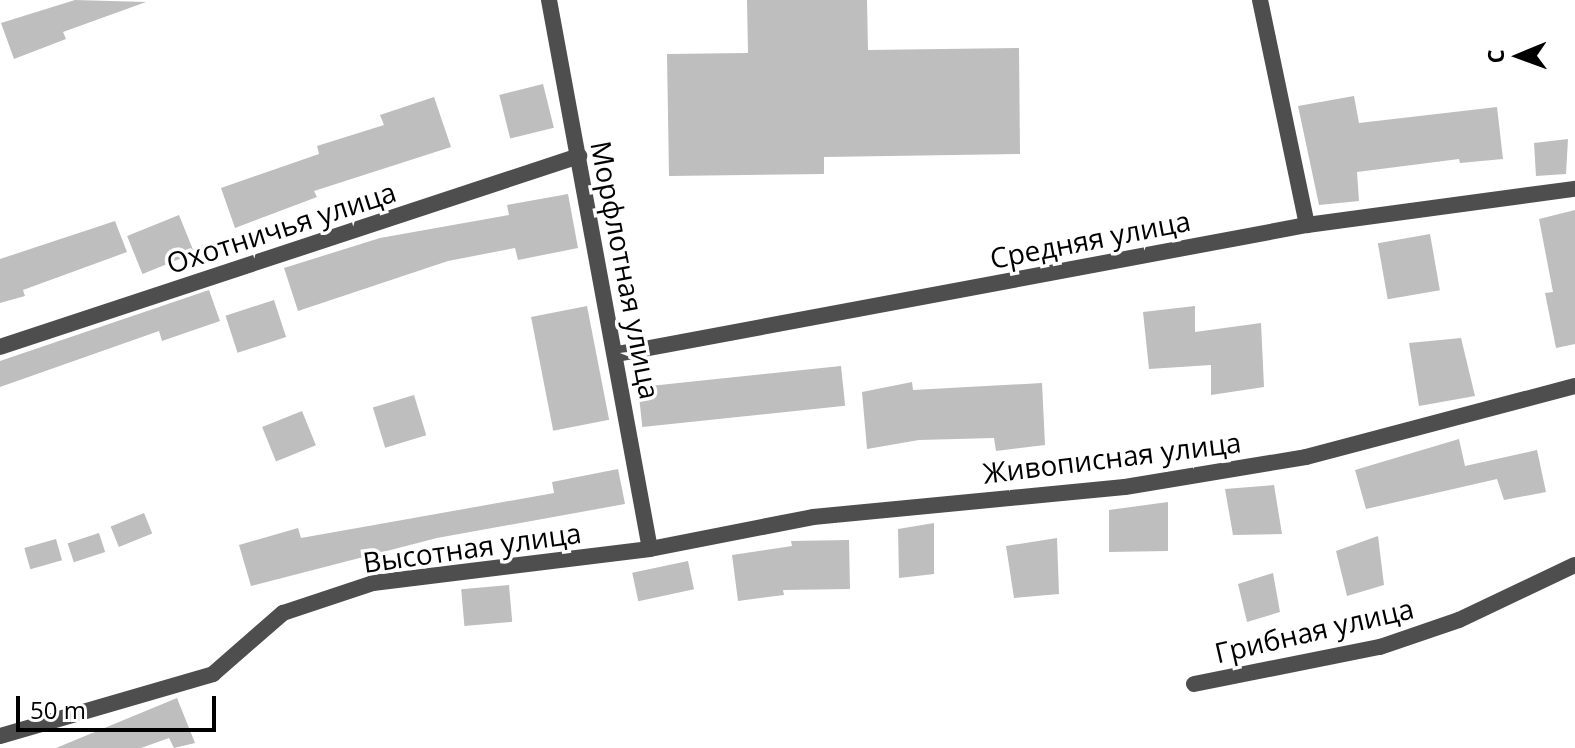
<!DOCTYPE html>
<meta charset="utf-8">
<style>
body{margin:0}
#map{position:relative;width:1575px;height:748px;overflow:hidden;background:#fff;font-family:"Open Sans",sans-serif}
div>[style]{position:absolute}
.building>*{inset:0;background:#bebebe;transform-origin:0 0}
.minor>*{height:16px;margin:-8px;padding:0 8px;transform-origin:8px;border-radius:8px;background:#4e4e4e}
span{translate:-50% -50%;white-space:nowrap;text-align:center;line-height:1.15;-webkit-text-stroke:7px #fff;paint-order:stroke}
.street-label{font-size:28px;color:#000}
.north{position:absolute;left:1479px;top:16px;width:80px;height:80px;-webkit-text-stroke:6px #fff;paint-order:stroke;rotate:269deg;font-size:22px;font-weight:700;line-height:32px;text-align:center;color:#000}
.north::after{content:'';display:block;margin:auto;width:28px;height:36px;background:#000;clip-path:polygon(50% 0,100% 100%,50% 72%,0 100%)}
.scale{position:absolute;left:16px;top:696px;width:200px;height:36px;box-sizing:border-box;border:4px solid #000;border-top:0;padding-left:10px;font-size:24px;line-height:28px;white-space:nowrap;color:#000;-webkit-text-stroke:6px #fff;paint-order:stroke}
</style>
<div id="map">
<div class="building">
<div style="clip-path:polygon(75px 0,146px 2px,63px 32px,66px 39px,14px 59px,1px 23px)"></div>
<div style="clip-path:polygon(747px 0,867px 0,868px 50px,1019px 48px,1020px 154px,824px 157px,824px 174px,669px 176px,667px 54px,748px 53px)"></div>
<div style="left:543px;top:84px;width:45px;height:45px;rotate:76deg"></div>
<div style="clip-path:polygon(1354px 96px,1359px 123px,1497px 107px,1503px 159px,1460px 163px,1459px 159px,1357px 172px,1359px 201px,1319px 205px,1298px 106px)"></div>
<div style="clip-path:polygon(434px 97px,451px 147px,314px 191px,317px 197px,235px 228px,221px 188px,319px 154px,317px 146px,384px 125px,380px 115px)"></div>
<div style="clip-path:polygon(1568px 139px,1566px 174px,1536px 176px,1534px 143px)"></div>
<div style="clip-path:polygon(568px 194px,578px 248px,518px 260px,515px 248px,448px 261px,298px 311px,284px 268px,380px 238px,509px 215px,507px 205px)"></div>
<div style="clip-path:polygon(1575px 210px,1575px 344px,1556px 348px,1545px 293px,1553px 292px,1539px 219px)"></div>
<div style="left:179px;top:215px;width:41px;height:56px;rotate:68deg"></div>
<div style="clip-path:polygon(115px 221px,127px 252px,23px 290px,25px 296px,0 303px,0 259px)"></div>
<div style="left:1430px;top:234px;width:57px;height:53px;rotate:80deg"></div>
<div style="clip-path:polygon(209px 290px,220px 321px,162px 341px,159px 331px,0 387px,0 361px)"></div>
<div style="left:274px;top:300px;width:39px;height:51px;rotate:72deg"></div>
<div style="left:587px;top:306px;width:116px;height:57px;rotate:79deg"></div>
<div style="clip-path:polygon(1195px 306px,1195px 332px,1261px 323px,1264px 387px,1211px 395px,1211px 365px,1149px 369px,1143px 312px)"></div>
<div style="clip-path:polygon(1461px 338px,1475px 396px,1419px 406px,1409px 343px)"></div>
<div style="left:841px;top:366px;width:40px;height:204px;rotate:84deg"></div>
<div style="clip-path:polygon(912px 382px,913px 390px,1042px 383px,1045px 445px,996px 451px,994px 438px,919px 440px,867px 449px,862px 392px)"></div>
<div style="left:414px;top:395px;width:42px;height:43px;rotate:73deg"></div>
<div style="left:302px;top:411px;width:37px;height:43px;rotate:68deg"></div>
<div style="clip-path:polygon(1459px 439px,1465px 466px,1537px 450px,1546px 492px,1504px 500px,1497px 479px,1366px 509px,1355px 470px)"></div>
<div style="clip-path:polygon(618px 469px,625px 504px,437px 538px,251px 586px,239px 545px,298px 528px,301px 538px,554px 493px,552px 482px)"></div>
<div style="clip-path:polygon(1274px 485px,1282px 534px,1233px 535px,1225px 489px)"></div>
<div style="clip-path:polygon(1168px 502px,1168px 551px,1109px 552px,1109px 510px)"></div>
<div style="left:144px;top:513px;width:22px;height:36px;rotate:68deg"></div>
<div style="clip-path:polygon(934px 523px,934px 574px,899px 578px,898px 529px)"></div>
<div style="left:99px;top:533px;width:20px;height:33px;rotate:72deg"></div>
<div style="clip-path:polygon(1378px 536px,1384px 585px,1347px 596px,1336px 551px)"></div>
<div style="clip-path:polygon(1057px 538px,1059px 594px,1014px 598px,1006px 546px)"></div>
<div style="left:56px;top:539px;width:22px;height:33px;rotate:74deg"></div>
<div style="clip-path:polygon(849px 540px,850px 589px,783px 590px,784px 595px,738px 601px,732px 555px,792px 546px,791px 541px)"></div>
<div style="left:688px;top:561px;width:29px;height:57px;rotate:78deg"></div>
<div style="clip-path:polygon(1273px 573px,1280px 612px,1247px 622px,1238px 584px)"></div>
<div style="left:509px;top:585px;width:37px;height:48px;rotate:85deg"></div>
<div style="clip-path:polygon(177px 698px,195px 743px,174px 748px,169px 738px,141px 748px,56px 748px)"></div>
</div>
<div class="minor">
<div style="left:549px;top:0;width:558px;rotate:79.58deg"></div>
<div style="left:1260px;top:0;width:230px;rotate:78.2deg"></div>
<div style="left:0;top:347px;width:610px;rotate:-18.26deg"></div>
<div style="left:617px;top:354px;width:702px;rotate:-10.59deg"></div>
<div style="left:1307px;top:225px;width:270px;rotate:-7.7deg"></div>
<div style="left:1194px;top:684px;width:190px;rotate:-11.3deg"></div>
<div style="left:1380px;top:647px;width:83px;rotate:-18.9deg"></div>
<div style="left:1459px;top:620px;width:128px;rotate:-25.4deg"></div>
<div style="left:0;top:736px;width:222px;rotate:-16.2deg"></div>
<div style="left:213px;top:674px;width:93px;rotate:-41.1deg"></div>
<div style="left:283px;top:613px;width:95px;rotate:-18.4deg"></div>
<div style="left:373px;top:583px;width:279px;rotate:-7deg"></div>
<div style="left:650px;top:549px;width:166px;rotate:-11.1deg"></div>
<div style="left:813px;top:517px;width:313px;rotate:-5.5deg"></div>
<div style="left:1125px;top:487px;width:183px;rotate:-9.4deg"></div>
<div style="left:1306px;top:457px;width:278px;rotate:-14.8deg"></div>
</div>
<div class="street-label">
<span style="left:281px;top:227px;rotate:-18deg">Охотничья улица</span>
<span style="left:1090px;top:239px;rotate:-11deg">Средняя улица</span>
<span style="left:626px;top:270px;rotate:79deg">Морфлотная улица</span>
<span style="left:1112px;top:457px;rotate:-7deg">Живописная улица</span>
<span style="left:472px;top:547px;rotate:-8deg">Высотная улица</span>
<span style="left:1314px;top:630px;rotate:-13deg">Грибная улица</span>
</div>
<div class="north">С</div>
<div class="scale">50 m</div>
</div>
